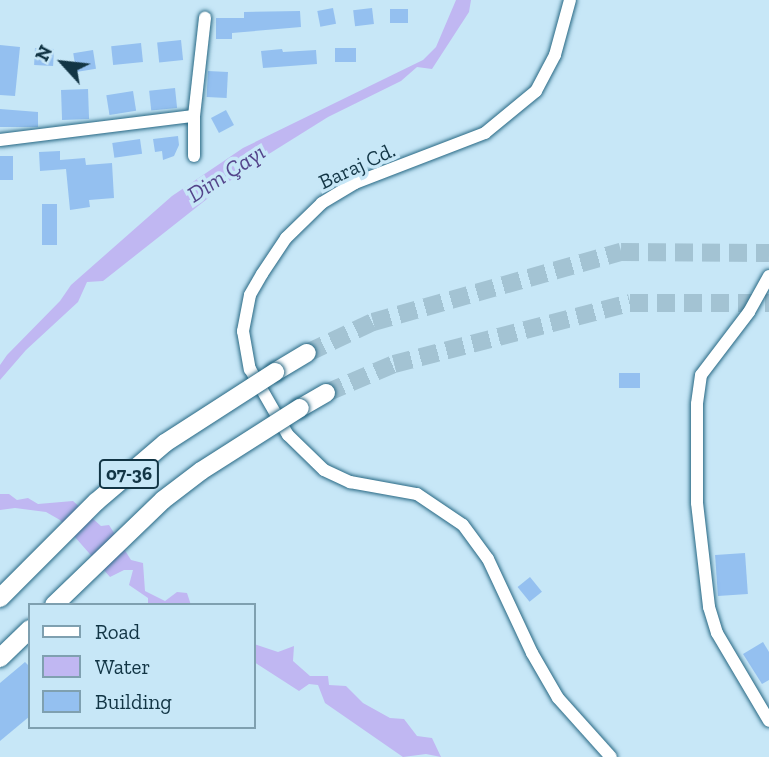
<!DOCTYPE html>
<meta charset="utf-8">
<style>
body{margin:0}
#map{position:relative;width:769px;height:757px;overflow:hidden;background:#c7e7f7;font-family:"Zilla Slab",serif}
div>[style]{position:absolute}
.water>*{inset:0;background:#c0b7f2}
.building>*{inset:0;background:#94c0f0;transform-origin:0 0}
.highway-tunnel>*{height:18px;margin-top:-9px;transform-origin:0;background:repeating-linear-gradient(90deg,#a3c3d3 0 18px,transparent 0 27px)}
.roads{filter:drop-shadow(0 0 2px #266783) drop-shadow(0 0 2px #266783)}
.minor>*{height:12px;margin:-6px;padding:0 6px;transform-origin:6px;border-radius:6px;background:#fff}
.highway>*{height:18px;margin:-9px;padding:0 9px;transform-origin:9px;border-radius:9px;background:#fff}
.bridges{filter:drop-shadow(0 0 2px #266783) drop-shadow(0 0 2px #266783)}
.highway-bridge>*{height:18px;margin:-9px;padding:0 9px;transform-origin:9px;border-radius:9px;background:#fff}
span{translate:-50% -50%;white-space:nowrap;text-align:center;line-height:1.15;-webkit-text-stroke:7px #c7e7f7;paint-order:stroke}
.shield-label span{padding:2px 5px;background:#c7e7f7;border:2px solid;border-radius:5px;-webkit-text-stroke-width:0}
.shield-label{font-size:19px;color:#123545;font-weight:700}
.street-label{font-size:21px;color:#123545}
.water-label{font-size:23px;color:#54458b;font-style:italic}
.legend{position:absolute;left:28px;top:603px;width:228px;height:126px;box-sizing:border-box;background:#c7e7f7;border:2px solid #7fa0b0;margin:0;padding:9px 12px;list-style:none;font-size:21px;color:#123545}
.legend li{display:flex;align-items:center;gap:14px;height:35px}
.legend b{width:35px;border:2px solid #7fa0b0}
.north{position:absolute;left:28px;top:28px;width:70px;height:70px;-webkit-text-stroke:5px #c7e7f7;paint-order:stroke;rotate:297deg;font-size:19px;font-weight:700;line-height:28px;text-align:center;color:#123545}
.north::after{content:'';display:block;margin:auto;width:24px;height:32px;background:#123545;clip-path:polygon(50% 0,100% 100%,50% 72%,0 100%)}
</style>
<div id="map">
<div class="water">
<div style="clip-path:polygon(456px 0,471px 0,469px 12px,432px 69px,417px 67px,401px 81px,328px 117px,245px 169px,103px 281px,87px 282px,78px 302px,26px 350px,0 380px,0 365px,7px 355px,60px 301px,71px 285px,172px 196px,243px 148px,423px 60px,436px 47px)"></div>
<div style="clip-path:polygon(0 494px,9px 494px,17px 500px,28px 498px,38px 504px,73px 501px,101px 526px,109px 525px,131px 560px,143px 563px,145px 591px,165px 601px,177px 592px,187px 593px,191px 605px,148px 605px,148px 598px,129px 585px,133px 570px,124px 570px,110px 577px,60px 520px,46px 512px,15px 508px,0 510px)"></div>
<div style="clip-path:polygon(254px 644px,278px 652px,294px 646px,293px 661px,310px 676px,328px 676px,329px 685px,346px 686px,363px 703px,390px 718px,404px 719px,417px 736px,432px 738px,441px 757px,426px 754px,403px 757px,325px 703px,318px 685px,309px 684px,299px 691px,254px 662px)"></div>
</div>
<div class="building">
<div style="left:333px;top:8px;width:16px;height:16px;rotate:79deg"></div>
<div style="left:372px;top:8px;width:16px;height:19px;rotate:83deg"></div>
<div style="left:390px;top:9px;width:18px;height:14px"></div>
<div style="clip-path:polygon(300px 11px,301px 27px,232px 33px,232px 39px,216px 39px,216px 18px,244px 18px,244px 12px)"></div>
<div style="left:181px;top:40px;width:20px;height:24px;rotate:84deg"></div>
<div style="left:141px;top:43px;width:19px;height:30px;rotate:84deg"></div>
<div style="clip-path:polygon(0 45px,20px 47px,15px 96px,0 95px)"></div>
<div style="left:35px;top:48px;width:19px;height:17px;rotate:3deg"></div>
<div style="left:356px;top:48px;width:14px;height:21px;rotate:90deg"></div>
<div style="clip-path:polygon(282px 49px,283px 52px,316px 50px,317px 64px,263px 68px,261px 51px)"></div>
<div style="left:93px;top:50px;width:19px;height:20px;rotate:81deg"></div>
<div style="left:208px;top:71px;width:20px;height:26px;rotate:3deg"></div>
<div style="left:175px;top:88px;width:20px;height:26px;rotate:84deg"></div>
<div style="left:88px;top:89px;width:30px;height:27px;rotate:88deg"></div>
<div style="left:133px;top:91px;width:20px;height:27px;rotate:81deg"></div>
<div style="clip-path:polygon(0 109px,38px 112px,38px 127px,0 127px)"></div>
<div style="left:226px;top:110px;width:17px;height:17px;rotate:62deg"></div>
<div style="clip-path:polygon(178px 136px,179px 145px,174px 156px,163px 160px,162px 151px,155px 152px,153px 139px)"></div>
<div style="left:140px;top:139px;width:15px;height:28px;rotate:82deg"></div>
<div style="clip-path:polygon(60px 151px,60px 160px,85px 158px,86px 165px,112px 163px,114px 198px,89px 200px,90px 207px,70px 210px,66px 169px,40px 171px,39px 152px)"></div>
<div style="left:0;top:156px;width:13px;height:24px"></div>
<div style="left:57px;top:204px;width:41px;height:15px;rotate:90deg"></div>
<div style="left:619px;top:373px;width:21px;height:15px"></div>
<div style="left:745px;top:553px;width:41px;height:30px;rotate:86deg"></div>
<div style="left:530px;top:577px;width:19px;height:16px;rotate:51deg"></div>
<div style="clip-path:polygon(763px 642px,769px 652px,769px 680px,762px 684px,743px 654px)"></div>
<div style="clip-path:polygon(25px 662px,30px 667px,30px 716px,0 741px,0 683px)"></div>
</div>
<div class="highway-tunnel">
<div style="left:307px;top:353px;width:73px;rotate:-25.2deg"></div>
<div style="left:373px;top:322px;width:258px;rotate:-15.8deg"></div>
<div style="left:621px;top:252px;width:148px;rotate:0.4deg"></div>
<div style="left:326px;top:393px;width:74px;rotate:-23.1deg"></div>
<div style="left:394px;top:364px;width:244px;rotate:-14.5deg"></div>
<div style="left:630px;top:303px;width:139px"></div>
</div>
<div class="roads">
<div class="minor">
<div style="left:570px;top:0;width:57px;rotate:105.3deg"></div>
<div style="left:555px;top:55px;width:41px;rotate:117.8deg"></div>
<div style="left:536px;top:91px;width:66px;rotate:140.5deg"></div>
<div style="left:485px;top:133px;width:139px;rotate:159deg"></div>
<div style="left:355px;top:183px;width:39px;rotate:149deg"></div>
<div style="left:322px;top:203px;width:50px;rotate:135.8deg"></div>
<div style="left:286px;top:238px;width:43px;rotate:123.7deg"></div>
<div style="left:262px;top:274px;width:24px;rotate:120deg"></div>
<div style="left:250px;top:295px;width:37px;rotate:101deg"></div>
<div style="left:243px;top:331px;width:39px;rotate:80deg"></div>
<div style="left:250px;top:369px;width:76px;rotate:60.1deg"></div>
<div style="left:288px;top:435px;width:50px;rotate:44.2deg"></div>
<div style="left:324px;top:470px;width:29px;rotate:25deg"></div>
<div style="left:350px;top:482px;width:68px;rotate:10.2deg"></div>
<div style="left:417px;top:494px;width:55px;rotate:34deg"></div>
<div style="left:463px;top:525px;width:42px;rotate:53.7deg"></div>
<div style="left:488px;top:559px;width:104px;rotate:64.9deg"></div>
<div style="left:532px;top:653px;width:52px;rotate:60deg"></div>
<div style="left:558px;top:698px;width:79px;rotate:48.1deg"></div>
<div style="left:0;top:140px;width:195px;rotate:-7.1deg"></div>
<div style="left:194px;top:156px;width:40px;rotate:-90deg"></div>
<div style="left:194px;top:116px;width:99px;rotate:-83.6deg"></div>
<div style="left:769px;top:276px;width:41px;rotate:119.1deg"></div>
<div style="left:749px;top:312px;width:79px;rotate:127.3deg"></div>
<div style="left:701px;top:375px;width:29px;rotate:98deg"></div>
<div style="left:697px;top:404px;width:99px;rotate:90deg"></div>
<div style="left:697px;top:503px;width:105px;rotate:83.4deg"></div>
<div style="left:709px;top:607px;width:27px;rotate:73deg"></div>
<div style="left:717px;top:633px;width:102px;rotate:59.4deg"></div>
</div>
<div class="highway">
<div style="left:275px;top:372px;width:37px;rotate:-31deg"></div>
<div style="left:300px;top:408px;width:30px;rotate:-30deg"></div>
<div style="left:0;top:658px;width:42px;rotate:-44deg"></div>
</div>
</div>
<div class="bridges">
<div class="highway-bridge">
<div style="left:0;top:598px;width:136px;rotate:-45deg"></div>
<div style="left:96px;top:502px;width:91px;rotate:-40.5deg"></div>
<div style="left:165px;top:443px;width:131px;rotate:-32.8deg"></div>
<div style="left:54px;top:605px;width:151px;rotate:-43.9deg"></div>
<div style="left:163px;top:500px;width:48px;rotate:-37.3deg"></div>
<div style="left:201px;top:471px;width:117px;rotate:-32.5deg"></div>
</div>
</div>
<div class="shield-label">
<span style="left:129px;top:474px">07-36</span>
</div>
<div class="street-label">
<span style="left:357px;top:166px;rotate:-25deg">Baraj Cd.</span>
</div>
<div class="water-label">
<span style="left:226px;top:173px;rotate:-33deg">Dim Çayı</span>
</div>
<ul class="legend">
<li><b style="height:9px;background:#fff"></b>Road</li>
<li><b style="height:19px;background:#c0b7f2"></b>Water</li>
<li><b style="height:19px;background:#94c0f0"></b>Building</li>
</ul>
<div class="north">N</div>
</div>
